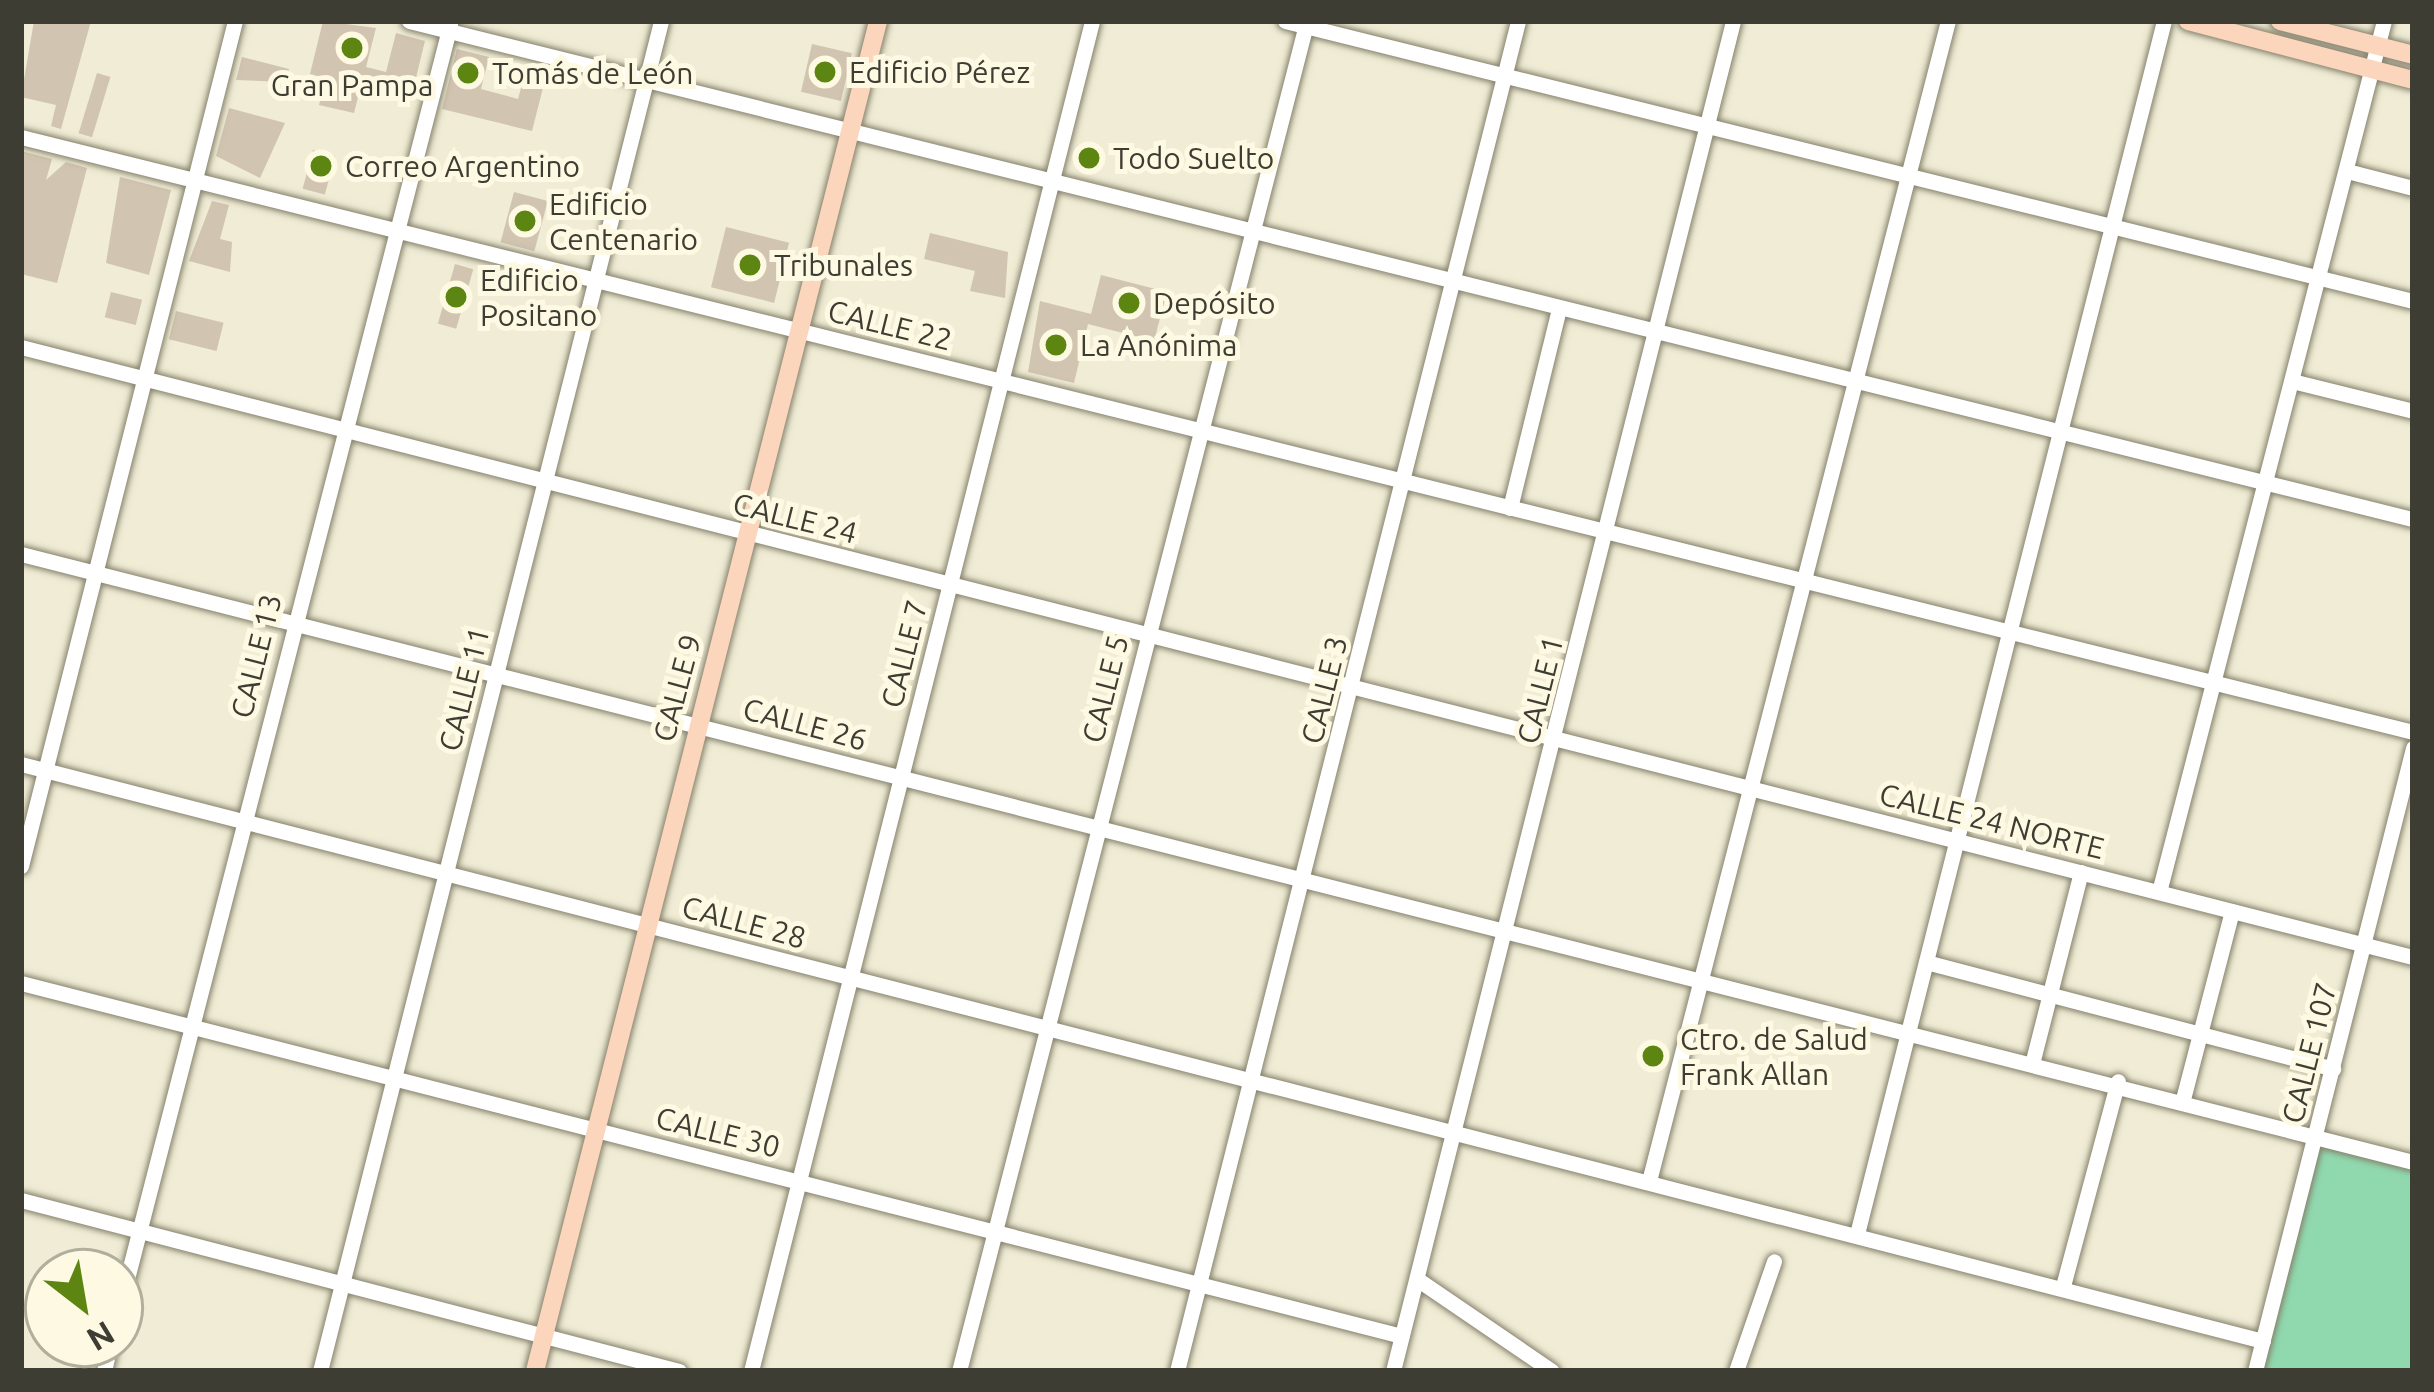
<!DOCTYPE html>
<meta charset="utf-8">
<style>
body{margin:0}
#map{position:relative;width:2434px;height:1392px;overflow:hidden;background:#f0ecd5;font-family:Ubuntu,sans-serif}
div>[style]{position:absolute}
.green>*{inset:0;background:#90d9af}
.building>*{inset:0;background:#d1c4b0;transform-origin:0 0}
.roads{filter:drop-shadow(0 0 3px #85816c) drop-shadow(0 0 3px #85816c)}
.minor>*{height:15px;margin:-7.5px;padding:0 7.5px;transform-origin:7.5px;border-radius:7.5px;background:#fff}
.major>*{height:18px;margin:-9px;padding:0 9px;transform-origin:9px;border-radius:9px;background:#fcd6bc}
.dots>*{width:33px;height:33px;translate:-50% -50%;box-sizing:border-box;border:6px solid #fef9e2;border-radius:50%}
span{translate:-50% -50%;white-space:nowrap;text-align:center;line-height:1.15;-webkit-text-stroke:10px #fef9e2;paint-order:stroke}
.poi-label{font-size:30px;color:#3e3d33}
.left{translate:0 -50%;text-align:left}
.street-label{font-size:30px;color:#3e3d33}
.frame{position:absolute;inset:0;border:24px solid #3e3d33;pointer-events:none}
.north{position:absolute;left:24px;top:1248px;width:120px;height:120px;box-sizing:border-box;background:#fef9e2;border:3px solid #b1ae9c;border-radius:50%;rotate:149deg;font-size:33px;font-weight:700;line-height:48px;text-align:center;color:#3e3d33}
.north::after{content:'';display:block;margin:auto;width:42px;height:54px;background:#5c8611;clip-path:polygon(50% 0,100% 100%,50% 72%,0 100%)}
</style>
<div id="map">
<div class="green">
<div style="clip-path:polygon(2320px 1142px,2413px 1166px,2413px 1371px,2261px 1371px)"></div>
</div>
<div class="building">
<div style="clip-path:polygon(34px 21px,91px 21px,61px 129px,51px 126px,56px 105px,21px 97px)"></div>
<div style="clip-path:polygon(323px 21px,376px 28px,366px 67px,386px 72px,396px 33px,425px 41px,410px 102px,360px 89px,354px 113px,319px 105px,326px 78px,310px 74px)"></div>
<div style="left:812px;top:44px;width:41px;height:49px;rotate:13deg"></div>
<div style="clip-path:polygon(457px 49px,489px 57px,481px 89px,518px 99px,527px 66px,547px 72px,532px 131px,442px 109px)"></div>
<div style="clip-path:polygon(242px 57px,289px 69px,286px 82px,236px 80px)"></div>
<div style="left:97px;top:73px;width:14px;height:63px;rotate:17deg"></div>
<div style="clip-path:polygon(229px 108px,285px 123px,260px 178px,216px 156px)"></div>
<div style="left:313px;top:150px;width:23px;height:40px;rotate:15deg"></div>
<div style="clip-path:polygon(21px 151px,52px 159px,46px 180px,66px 162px,87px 168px,57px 283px,21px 274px)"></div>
<div style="clip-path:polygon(120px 177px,171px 190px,149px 275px,106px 263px)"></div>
<div style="left:514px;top:192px;width:35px;height:52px;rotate:15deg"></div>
<div style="clip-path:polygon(212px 201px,229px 205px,220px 239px,232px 242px,230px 272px,189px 261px)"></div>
<div style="left:726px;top:227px;width:65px;height:62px;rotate:14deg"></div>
<div style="clip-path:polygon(930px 233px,1008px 252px,1005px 298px,970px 291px,975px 271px,924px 259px)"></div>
<div style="left:455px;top:264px;width:19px;height:62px;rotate:16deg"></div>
<div style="clip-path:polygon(1101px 275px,1167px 292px,1154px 341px,1088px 324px,1074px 383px,1028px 372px,1040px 301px,1091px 314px)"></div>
<div style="left:111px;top:292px;width:32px;height:26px;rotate:14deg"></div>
<div style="left:176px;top:311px;width:49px;height:29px;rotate:14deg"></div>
</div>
<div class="roads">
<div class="minor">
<div style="left:409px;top:21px;width:2065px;rotate:13.96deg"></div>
<div style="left:1285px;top:21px;width:1162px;rotate:13.94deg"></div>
<div style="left:21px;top:137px;width:2465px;rotate:13.97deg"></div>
<div style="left:2347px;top:171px;width:68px;rotate:14.4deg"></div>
<div style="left:21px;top:347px;width:2469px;rotate:14.31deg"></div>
<div style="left:2292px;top:381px;width:125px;rotate:13.9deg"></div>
<div style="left:1510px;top:508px;width:205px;rotate:-76.2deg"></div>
<div style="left:21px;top:554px;width:2468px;rotate:14.26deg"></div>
<div style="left:21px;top:764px;width:2315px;rotate:14.43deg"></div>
<div style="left:21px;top:866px;width:872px;rotate:-75.79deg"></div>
<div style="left:2159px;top:892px;width:900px;rotate:-75.52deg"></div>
<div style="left:1926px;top:962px;width:421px;rotate:14.7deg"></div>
<div style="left:21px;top:983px;width:1425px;rotate:14.34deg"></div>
<div style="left:2033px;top:1060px;width:194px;rotate:-75.7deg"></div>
<div style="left:2183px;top:1099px;width:194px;rotate:-75.4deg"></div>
<div style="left:1649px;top:1181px;width:1198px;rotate:-75.55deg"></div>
<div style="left:21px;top:1200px;width:680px;rotate:14.57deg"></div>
<div style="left:1857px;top:1234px;width:1251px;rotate:-75.8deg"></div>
<div style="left:1417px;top:1279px;width:163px;rotate:34.3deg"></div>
<div style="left:2063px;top:1286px;width:212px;rotate:-75deg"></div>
<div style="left:120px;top:1306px;width:1323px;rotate:-75.55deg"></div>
<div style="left:104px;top:1371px;width:28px;rotate:-77deg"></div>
<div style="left:320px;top:1371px;width:1392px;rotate:-75.82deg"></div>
<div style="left:751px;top:1371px;width:1392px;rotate:-75.82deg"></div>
<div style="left:959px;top:1371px;width:1394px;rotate:-75.55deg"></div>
<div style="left:1177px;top:1371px;width:1392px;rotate:-75.82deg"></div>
<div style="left:1393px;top:1371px;width:1392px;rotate:-75.86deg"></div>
<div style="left:1736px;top:1371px;width:116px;rotate:-70.9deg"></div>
<div style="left:2255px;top:1371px;width:643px;rotate:-75.77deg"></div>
</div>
<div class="major">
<div style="left:2188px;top:21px;width:233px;rotate:14.7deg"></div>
<div style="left:2280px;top:21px;width:137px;rotate:14.3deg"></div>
<div style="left:535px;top:1371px;width:1393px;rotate:-75.74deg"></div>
</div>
</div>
<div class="dots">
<div style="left:352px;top:48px;background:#5c8611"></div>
<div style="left:825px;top:72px;background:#5c8611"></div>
<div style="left:468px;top:73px;background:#5c8611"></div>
<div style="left:1089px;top:158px;background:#5c8611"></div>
<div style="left:321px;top:166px;background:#5c8611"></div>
<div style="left:525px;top:221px;background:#5c8611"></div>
<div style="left:750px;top:265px;background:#5c8611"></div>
<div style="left:456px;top:297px;background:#5c8611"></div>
<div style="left:1129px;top:303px;background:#5c8611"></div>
<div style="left:1056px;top:345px;background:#5c8611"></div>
<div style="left:1653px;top:1056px;background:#5c8611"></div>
</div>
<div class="poi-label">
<span class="left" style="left:849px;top:72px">Edificio Pérez</span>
<span class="left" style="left:492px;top:73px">Tomás de León</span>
<span style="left:352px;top:85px">Gran Pampa</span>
<span class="left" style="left:1113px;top:158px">Todo Suelto</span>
<span class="left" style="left:345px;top:166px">Correo Argentino</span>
<span class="left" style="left:549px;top:221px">Edificio<br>Centenario</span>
<span class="left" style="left:774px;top:265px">Tribunales</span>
<span class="left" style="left:480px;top:297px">Edificio<br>Positano</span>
<span class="left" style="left:1153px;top:303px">Depósito</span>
<span class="left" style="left:1080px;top:345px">La Anónima</span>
<span class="left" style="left:1680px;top:1056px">Ctro. de Salud<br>Frank Allan</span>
</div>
<div class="street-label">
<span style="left:890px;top:325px;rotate:14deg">CALLE 22</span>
<span style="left:795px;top:518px;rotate:14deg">CALLE 24</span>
<span style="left:904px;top:654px;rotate:-76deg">CALLE 7</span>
<span style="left:256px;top:656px;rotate:-76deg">CALLE 13</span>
<span style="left:677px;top:688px;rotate:-75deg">CALLE 9</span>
<span style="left:464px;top:689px;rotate:-76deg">CALLE 11</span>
<span style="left:1105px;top:689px;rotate:-76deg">CALLE 5</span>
<span style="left:1324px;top:690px;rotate:-76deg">CALLE 3</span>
<span style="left:1540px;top:690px;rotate:-76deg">CALLE 1</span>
<span style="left:805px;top:724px;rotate:15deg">CALLE 26</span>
<span style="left:1992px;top:821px;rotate:14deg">CALLE 24 NORTE</span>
<span style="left:744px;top:922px;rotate:15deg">CALLE 28</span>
<span style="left:2309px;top:1053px;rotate:-76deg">CALLE 107</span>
<span style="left:718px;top:1132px;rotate:14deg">CALLE 30</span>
</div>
<div class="frame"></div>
<div class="north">N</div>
</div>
